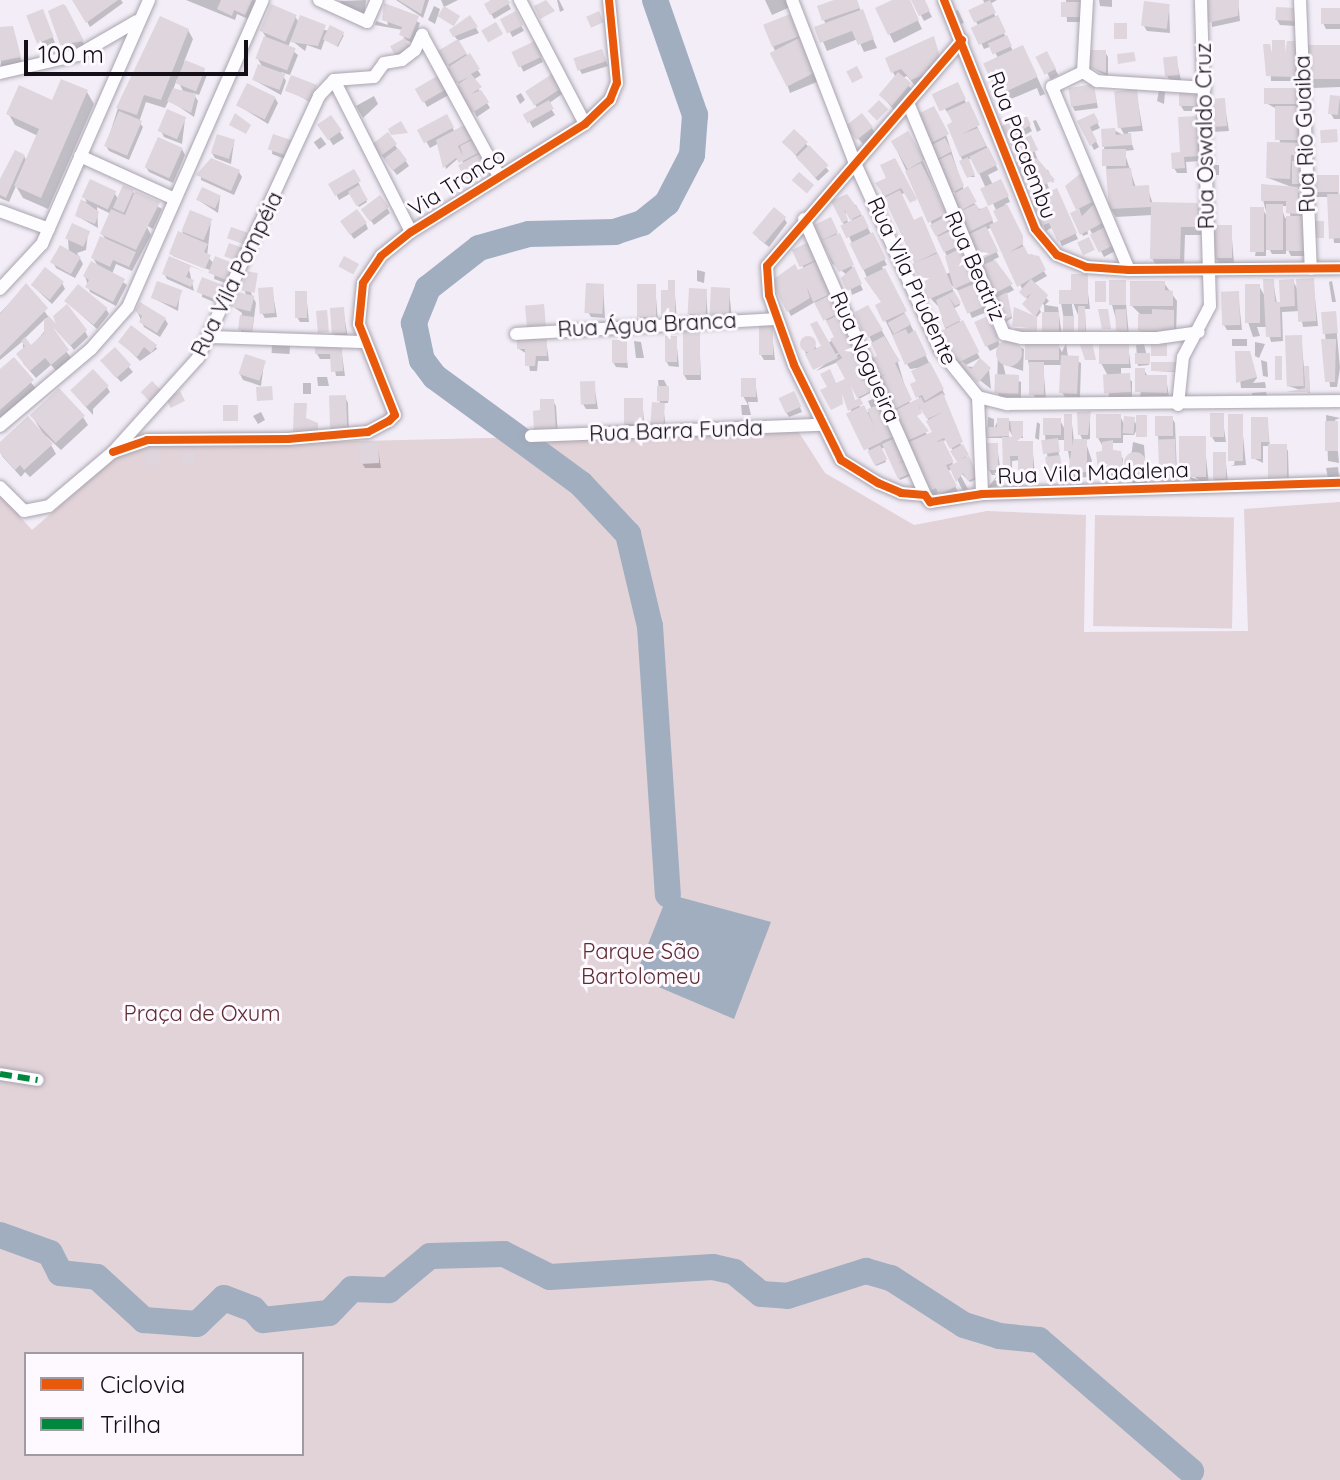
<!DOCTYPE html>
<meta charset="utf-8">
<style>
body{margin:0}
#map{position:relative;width:1340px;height:1480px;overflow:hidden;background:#f2edf7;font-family:Quicksand,sans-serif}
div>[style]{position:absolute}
.green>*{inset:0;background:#e2d3d8;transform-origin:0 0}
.water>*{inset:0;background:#a0aec0}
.shadow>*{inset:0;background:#0003;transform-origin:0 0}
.river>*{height:26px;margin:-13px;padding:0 13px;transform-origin:13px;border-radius:13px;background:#a0aec0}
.building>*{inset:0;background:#ded5dd;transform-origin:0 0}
.round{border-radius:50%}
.roads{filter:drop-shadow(0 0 2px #a9a4ae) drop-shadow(0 0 2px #a9a4ae)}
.street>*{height:12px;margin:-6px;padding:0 6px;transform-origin:6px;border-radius:6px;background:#fdfcfe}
.quiet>*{height:6px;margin-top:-3px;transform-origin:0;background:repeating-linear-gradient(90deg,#00873e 0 12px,transparent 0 18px)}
.cycleway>*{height:8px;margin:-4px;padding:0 4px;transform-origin:4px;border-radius:4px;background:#e8590c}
span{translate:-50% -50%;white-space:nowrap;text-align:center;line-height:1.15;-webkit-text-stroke:6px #fdf9ff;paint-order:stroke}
.street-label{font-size:22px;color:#140e18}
.park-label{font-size:22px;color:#5d2c31}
.legend{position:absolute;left:24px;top:1352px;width:280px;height:104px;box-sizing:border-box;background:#fdf9ff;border:2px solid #a09ba3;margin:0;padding:10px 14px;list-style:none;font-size:24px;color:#140e18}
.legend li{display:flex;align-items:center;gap:16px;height:40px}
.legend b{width:40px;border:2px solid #a09ba3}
.scale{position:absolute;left:24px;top:40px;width:224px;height:36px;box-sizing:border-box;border:4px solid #140e18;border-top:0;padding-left:10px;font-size:24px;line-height:28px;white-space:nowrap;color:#140e18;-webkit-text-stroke:6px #fdf9ff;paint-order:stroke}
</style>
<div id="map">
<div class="green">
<div style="clip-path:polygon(evenodd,798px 431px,825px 473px,914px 525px,987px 511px,1086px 515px,1084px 632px,1248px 631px,1244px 509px,1340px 502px,1340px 1480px,0 1480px,0 494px,32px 530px,117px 456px,142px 446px,798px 431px,26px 1354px,302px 1354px,302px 1454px,26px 1454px,26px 1354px)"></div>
<div style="left:1095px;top:515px;width:139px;height:111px;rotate:1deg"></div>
</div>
<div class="water">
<div style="clip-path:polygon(668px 894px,771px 922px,734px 1019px,635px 977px)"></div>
</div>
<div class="shadow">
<div style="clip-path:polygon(75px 0,121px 0,123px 3px,90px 27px)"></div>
<div style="clip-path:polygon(186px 0,254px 0,255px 2px,248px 19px,237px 14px,235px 20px)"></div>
<div style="clip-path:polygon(366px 0,364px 18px,345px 10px,340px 1px)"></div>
<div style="clip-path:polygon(396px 0,429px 0,423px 18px)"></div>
<div style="clip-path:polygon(441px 0,458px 0,444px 7px)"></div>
<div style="clip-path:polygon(491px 0,506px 0,511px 9px,494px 19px,486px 5px)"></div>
<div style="clip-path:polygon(557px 0,559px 0,564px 10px,560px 12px)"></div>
<div style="clip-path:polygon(765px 0,787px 0,790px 7px,772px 15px)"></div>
<div style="clip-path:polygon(840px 0,856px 0,877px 48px,864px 52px,858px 39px,827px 51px,817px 28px,826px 25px,824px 20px)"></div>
<div style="clip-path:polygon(896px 0,908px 0,922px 29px,894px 43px,877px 9px)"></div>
<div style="clip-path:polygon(913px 0,923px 0,932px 17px,924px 21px)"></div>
<div style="clip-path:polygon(983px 0,997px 0,990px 4px,996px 18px,1013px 51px,1027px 56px,1045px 94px,1040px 96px,1037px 88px,1004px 102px,998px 58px,992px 46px,984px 49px,974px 28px,978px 26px,971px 10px,985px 4px)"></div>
<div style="clip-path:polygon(1066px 0,1080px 0,1084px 22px,1067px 22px)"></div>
<div style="clip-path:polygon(1099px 0,1112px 0,1112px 7px,1100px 6px)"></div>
<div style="clip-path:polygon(1210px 0,1238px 1px,1240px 21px,1212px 27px)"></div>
<div style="clip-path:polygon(385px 5px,420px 23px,413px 43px,405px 40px,409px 50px,397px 56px,392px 46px,404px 40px,403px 30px,375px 25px,376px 21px,388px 25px)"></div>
<div style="clip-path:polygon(62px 6px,85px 46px,65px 50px,62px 45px)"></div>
<div style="clip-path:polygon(434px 6px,440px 9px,435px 24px,428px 20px)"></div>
<div style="clip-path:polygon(1169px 6px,1170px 33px,1147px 31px,1144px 26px)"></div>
<div style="left:958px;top:10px;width:14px;height:3px;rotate:65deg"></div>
<div style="clip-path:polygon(1294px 10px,1296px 26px,1280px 25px,1277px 20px)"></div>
<div style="clip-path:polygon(1340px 10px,1340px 29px,1326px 29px,1323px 23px)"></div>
<div style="left:515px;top:14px;width:19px;height:13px;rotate:62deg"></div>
<div style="clip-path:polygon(28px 16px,45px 16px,55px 43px,42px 48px)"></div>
<div style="clip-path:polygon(295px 16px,299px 23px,344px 35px,338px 47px,325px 39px,321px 50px,307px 45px,305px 51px,291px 40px,288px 47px,298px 55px,290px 75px,281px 72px,286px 81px,281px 95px,254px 80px,263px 68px,258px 59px,266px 37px,262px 31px)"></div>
<div style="clip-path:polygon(470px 18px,479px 33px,458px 41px,451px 31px)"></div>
<div style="clip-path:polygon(792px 22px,819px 81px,790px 93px,766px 26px)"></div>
<div style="clip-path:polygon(12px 28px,22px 63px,1px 66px,0 29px)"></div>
<div style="clip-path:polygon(evenodd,188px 30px,193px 39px,184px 62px,207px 75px,199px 95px,193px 93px,198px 101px,194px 117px,169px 100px,165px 108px,146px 102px,139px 122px,143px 127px,129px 160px,109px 151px,106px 146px,118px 108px,188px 30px,177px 79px,184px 93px,173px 90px,177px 79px)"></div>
<div style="clip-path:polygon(933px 38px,944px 71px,917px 88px,907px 76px,902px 78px,912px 90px,894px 110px,881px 95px,896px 78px,893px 72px)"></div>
<div style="clip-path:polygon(458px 42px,481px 75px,473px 80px,490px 108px,477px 117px,441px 52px)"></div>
<div style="left:534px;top:44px;width:20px;height:22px;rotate:63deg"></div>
<div style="clip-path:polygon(1340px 47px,1340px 87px,1314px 88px,1309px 79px)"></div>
<div style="clip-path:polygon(602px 51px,608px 66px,582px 74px,579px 69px)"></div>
<div style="clip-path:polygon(1105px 52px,1108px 57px,1108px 77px,1090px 67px)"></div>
<div style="left:1047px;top:53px;width:25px;height:9px;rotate:63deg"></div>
<div style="clip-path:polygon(1270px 55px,1297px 61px,1297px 81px,1271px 81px)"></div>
<div style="clip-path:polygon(1176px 59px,1181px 80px,1170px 81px,1167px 76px)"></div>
<div style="left:438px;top:77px;width:21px;height:24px;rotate:61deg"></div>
<div style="clip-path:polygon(551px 77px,562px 94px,548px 104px,555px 115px,533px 128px,526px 116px,538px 109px,528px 93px)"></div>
<div style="clip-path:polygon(957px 84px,998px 170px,988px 175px,993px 185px,1003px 186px,1010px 202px,1005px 204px,1028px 257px,1032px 254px,1047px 276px,1033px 284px,1049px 301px,1045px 305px,1058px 307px,1062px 337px,1045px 332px,1044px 305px,1029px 291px,1041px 312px,1037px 317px,1025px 306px,1028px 301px,992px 227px,986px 230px,999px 257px,993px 260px,1014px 290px,1006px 294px,1012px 318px,1006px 322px,951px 198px,956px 195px,921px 129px,943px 125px,964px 191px,979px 209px,986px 208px,995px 226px,1002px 223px,972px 158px,967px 160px,975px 177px,969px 177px,949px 126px,955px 123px,935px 95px)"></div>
<div style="clip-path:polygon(315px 86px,314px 104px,288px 90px)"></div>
<div style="clip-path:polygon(1093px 86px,1098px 108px,1075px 111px,1072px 106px)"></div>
<div style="clip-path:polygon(1159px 90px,1165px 92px,1164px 104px,1157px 101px)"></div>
<div style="clip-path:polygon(evenodd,1300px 90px,1303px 189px,1297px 189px,1300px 195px,1307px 256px,1291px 256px,1286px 246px,1286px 254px,1272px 254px,1266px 243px,1266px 256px,1255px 256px,1263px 209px,1268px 219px,1263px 200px,1297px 189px,1268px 178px,1280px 144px,1277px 109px,1266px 103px,1300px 90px,1281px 206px,1288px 206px,1291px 218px,1285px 218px,1281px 206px)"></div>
<div style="clip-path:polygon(1136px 91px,1143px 131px,1128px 132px,1134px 150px,1124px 151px,1136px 188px,1147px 187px,1153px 204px,1197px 205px,1202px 214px,1201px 235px,1185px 235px,1184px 267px,1157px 267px,1152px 258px,1152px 215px,1116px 217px,1111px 209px,1104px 147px,1114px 130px,1125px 136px,1120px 127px)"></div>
<div style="clip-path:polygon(87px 92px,94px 104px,48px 209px,23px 198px,16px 186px,9px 202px,0 198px,0 181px,24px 156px,27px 162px,38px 136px,15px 125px,8px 113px)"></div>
<div style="clip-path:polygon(521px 93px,525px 100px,520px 104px,516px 96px)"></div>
<div style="clip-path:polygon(1195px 93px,1198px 111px,1184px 111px,1181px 106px)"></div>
<div style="clip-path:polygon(374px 96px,378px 104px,363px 118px,356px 106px)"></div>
<div style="clip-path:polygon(275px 98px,278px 103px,268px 124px,239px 106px)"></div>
<div style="clip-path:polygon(1340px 98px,1340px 119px,1334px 119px,1331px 114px)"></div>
<div style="clip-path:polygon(1224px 101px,1229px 131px,1213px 132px,1210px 127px)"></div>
<div style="clip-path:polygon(1093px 115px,1100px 128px,1091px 132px,1099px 147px,1094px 150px,1080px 122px)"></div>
<div style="clip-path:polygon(446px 117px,455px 132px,465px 127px,489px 172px,469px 183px,461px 156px,446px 169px,439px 143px,430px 148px,420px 131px)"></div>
<div style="clip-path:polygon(1025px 117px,1032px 131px,1017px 139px,1019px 143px,1030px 138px,1042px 172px,1048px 170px,1054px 183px,1044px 176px,1049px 188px,1039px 192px,1017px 143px,1012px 146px,1002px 128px)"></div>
<div style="left:331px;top:118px;width:24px;height:13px;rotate:57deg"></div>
<div style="clip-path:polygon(1196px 118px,1201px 161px,1186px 162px,1187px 173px,1177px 173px,1174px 168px)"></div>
<div style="clip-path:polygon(185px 119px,182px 144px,164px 137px,161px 131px)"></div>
<div style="clip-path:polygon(1036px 120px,1041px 130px,1037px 132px,1033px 121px)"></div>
<div style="clip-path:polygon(872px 128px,875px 133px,863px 144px,852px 132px)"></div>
<div style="clip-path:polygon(274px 136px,290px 161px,272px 154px)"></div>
<div style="left:321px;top:137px;width:9px;height:9px;rotate:54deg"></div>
<div style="clip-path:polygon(234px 142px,231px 164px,215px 158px,212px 153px)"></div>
<div style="clip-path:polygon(784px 142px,806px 144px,829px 171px,818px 181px)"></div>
<div style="clip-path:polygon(395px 145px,409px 166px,397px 175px,378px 151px)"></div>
<div style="clip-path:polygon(917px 147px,987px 312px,972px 318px,961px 293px,950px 284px,960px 305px,953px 309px,980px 358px,964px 366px,989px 369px,991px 389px,958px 363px,941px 317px,946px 314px,932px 300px,878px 184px,908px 188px,916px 202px,906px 192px,900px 195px,913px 222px,924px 223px,946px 274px,954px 271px,897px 151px)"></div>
<div style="clip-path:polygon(182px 149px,185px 155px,173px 183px,149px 172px,146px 167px)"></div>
<div style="left:1213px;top:165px;width:6px;height:10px"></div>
<div style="clip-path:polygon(201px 169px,239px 172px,242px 177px,234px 195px,201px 180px)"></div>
<div style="clip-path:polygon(354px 172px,367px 202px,359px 207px,351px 193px,339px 200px,331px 184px)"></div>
<div style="clip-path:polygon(1338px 177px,1340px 243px,1334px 243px,1329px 197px,1317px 197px,1314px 192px)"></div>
<div style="clip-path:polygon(1083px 180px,1115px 251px,1104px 257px,1085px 220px,1088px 234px,1083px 236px,1073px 214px,1080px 211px,1068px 186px)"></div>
<div style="clip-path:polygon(124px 187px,162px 209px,153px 229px,146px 225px,151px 235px,132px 271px,116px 264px,112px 274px,127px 285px,116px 306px,90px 292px,85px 276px,98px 266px,93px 258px,107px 241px,102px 234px,111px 214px,97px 207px,98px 228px,77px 216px,83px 201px,87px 202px,84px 197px,114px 192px,118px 199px)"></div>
<div style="clip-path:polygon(1059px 196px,1078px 239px,1062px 246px,1053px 227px,1046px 231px,1032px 202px)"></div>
<div style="clip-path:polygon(220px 198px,218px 213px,198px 200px)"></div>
<div style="clip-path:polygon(evenodd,834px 202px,856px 205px,887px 265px,882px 267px,945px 395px,939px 398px,977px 479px,970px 482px,957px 469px,968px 489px,963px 491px,952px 469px,948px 471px,958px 492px,944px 499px,940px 492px,933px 496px,895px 413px,872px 361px,880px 357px,862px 323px,877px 322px,896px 356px,911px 407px,934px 447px,938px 445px,922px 404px,919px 414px,913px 403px,920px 400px,913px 385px,920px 382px,924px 367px,910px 369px,907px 364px,878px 306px,884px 303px,872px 289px,834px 202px,848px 212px,853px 222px,849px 224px,844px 214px,848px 212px,834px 202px,947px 439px,959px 463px,954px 466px,942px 442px,947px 439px)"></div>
<div style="clip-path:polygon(387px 208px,390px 213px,374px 225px,367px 215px)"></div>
<div style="clip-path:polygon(191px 212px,211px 221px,207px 256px,234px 286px,214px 279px,215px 272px,173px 256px)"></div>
<div style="clip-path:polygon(784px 218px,787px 223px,769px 247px,759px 239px,756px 234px)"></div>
<div style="clip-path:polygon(342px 222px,366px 224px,368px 229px,354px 239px)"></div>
<div style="clip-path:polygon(833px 225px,863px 290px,852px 295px,847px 275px,832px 263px,816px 226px)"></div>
<div style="clip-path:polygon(1231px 227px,1234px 263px,1219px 263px,1216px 258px)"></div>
<div style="clip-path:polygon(88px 233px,86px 250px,77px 253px,83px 264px,75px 278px,56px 268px,53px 262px,69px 253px,68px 239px)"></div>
<div style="clip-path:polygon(evenodd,808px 245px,871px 382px,872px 392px,859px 399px,838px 362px,816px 371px,842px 351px,814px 367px,806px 354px,801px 341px,808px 338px,818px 350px,837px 337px,815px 302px,791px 316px,773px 281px,804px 269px,795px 251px,808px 245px,800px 283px,813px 286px,804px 290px,800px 283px,808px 245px,851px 367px,861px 385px,847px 368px,851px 367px)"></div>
<div style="clip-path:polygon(173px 258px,208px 273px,188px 265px,194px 291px,167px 279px,164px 273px)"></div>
<div style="clip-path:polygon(697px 270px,705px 272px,704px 283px,697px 281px)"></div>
<div style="clip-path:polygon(256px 275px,251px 293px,256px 303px,252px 333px,241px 332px,242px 313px,232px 306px,247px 296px,244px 290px)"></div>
<div style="clip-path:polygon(1086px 277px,1090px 309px,1085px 309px,1086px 334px,1071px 298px,1074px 320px,1066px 331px,1061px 303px,1070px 292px,1074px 299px)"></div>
<div style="clip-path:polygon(203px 280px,221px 305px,202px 297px)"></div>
<div style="clip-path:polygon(1313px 280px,1318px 326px,1303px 327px,1300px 311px,1282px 312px,1283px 341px,1271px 342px,1267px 327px,1257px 327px,1260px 336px,1253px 337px,1248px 322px,1259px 286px,1266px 298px,1273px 281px,1277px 304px,1282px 304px,1293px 281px,1299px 292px)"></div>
<div style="clip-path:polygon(1332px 281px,1336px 302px,1332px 302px,1329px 282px)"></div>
<div style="clip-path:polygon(674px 282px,677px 321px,666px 321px,663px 316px)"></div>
<div style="clip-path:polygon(1124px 282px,1129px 336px,1121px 337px,1112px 305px)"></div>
<div style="clip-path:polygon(62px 283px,65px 289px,52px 304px,32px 285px)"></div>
<div style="clip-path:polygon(1164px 283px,1177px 301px,1176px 336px,1141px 333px,1140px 314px,1132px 306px)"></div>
<div style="clip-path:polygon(603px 285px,605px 318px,591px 317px,588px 312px)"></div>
<div style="clip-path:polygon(evenodd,26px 286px,56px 327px,85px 331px,88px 337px,74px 350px,55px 326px,50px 330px,72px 359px,57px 372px,51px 365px,36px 378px,23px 363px,23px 341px,0 360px,0 313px,26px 286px,46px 318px,50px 324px,31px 348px,24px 339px,46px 318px)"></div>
<div style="clip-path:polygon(655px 286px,658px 321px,642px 321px,639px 316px)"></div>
<div style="clip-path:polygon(272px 289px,277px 317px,265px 318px,262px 313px)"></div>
<div style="clip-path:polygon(729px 290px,732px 319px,716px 319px,713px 314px)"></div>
<div style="clip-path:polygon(706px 291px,708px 320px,693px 319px,689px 314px)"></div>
<div style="clip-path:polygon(180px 292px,178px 311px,153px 298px)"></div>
<div style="clip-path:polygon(306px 293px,309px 322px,300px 322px,297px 317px)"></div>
<div style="clip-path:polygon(1238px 293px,1242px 330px,1227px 330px,1224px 325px)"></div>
<div style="clip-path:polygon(66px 301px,106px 309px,109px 314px,97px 329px)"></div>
<div style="clip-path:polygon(343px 309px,348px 338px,336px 338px,333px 333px)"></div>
<div style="clip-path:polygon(137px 311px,165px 319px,168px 324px,160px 337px,144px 327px)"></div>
<div style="clip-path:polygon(1335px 313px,1340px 368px,1337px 387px,1330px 387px,1325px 333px)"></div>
<div style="clip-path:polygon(990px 324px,1000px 345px,1010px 353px,1011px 343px,1024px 349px,1023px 371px,1003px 364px,1006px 376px,1021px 382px,1021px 398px,1000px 397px,997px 392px,998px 347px,990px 351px,987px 346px)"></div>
<div style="clip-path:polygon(771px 326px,775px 360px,764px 360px,761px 355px)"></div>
<div style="clip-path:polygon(699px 332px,701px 380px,687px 380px,684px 375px)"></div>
<div style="clip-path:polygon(676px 338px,679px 367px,669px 366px,666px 361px)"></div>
<div style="clip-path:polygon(1301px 338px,1306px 387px,1309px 379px,1310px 393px,1288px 386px)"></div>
<div style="left:1232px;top:339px;width:15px;height:7px"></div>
<div style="clip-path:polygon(546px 340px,549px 361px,538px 361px,537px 371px,530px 371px,527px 354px,519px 349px)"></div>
<div style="clip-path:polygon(634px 341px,641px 342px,644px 358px,636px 358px)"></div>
<div style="clip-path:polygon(121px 342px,156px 347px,157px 349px,140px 361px)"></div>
<div style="clip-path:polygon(625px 342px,628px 368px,616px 367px,613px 362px)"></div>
<div style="clip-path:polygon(1255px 342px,1265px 344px,1259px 358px,1255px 356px)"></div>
<div style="clip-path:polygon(1057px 343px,1062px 352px,1066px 343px,1068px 357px,1081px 363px,1080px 398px,1065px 397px,1062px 392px,1063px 365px,1043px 365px,1046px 399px,1035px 400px,1028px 360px)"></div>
<div style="left:272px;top:345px;width:18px;height:8px;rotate:3deg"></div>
<div style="clip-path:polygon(1128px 345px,1131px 368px,1121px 368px,1121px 376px,1132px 381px,1132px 397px,1109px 398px,1108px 376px,1101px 363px)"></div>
<div style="clip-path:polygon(1136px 345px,1144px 344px,1149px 365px,1138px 366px)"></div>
<div style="clip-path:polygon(341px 348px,345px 376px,336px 376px,333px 359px,320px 359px,317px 354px)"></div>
<div style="clip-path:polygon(114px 350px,133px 372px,121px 382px,106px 366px)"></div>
<div style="clip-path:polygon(1237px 353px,1249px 353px,1257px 378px,1253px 383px,1265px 382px,1266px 388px,1241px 388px)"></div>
<div style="clip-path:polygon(13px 360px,37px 390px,0 423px,0 371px)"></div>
<div style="clip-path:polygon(1261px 360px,1267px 362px,1268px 377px,1263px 376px)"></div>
<div style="clip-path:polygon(264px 363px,261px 386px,243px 380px,240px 374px)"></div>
<div style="clip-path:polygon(1175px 364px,1177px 372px,1154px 371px)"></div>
<div style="clip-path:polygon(1144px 370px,1147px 375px,1166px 377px,1169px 397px,1140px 397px)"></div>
<div style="clip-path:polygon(317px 377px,327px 377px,329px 386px,318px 386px)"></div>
<div style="clip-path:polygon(658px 380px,664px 380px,669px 390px,668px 403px,663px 403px,666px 430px,653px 424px,660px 405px)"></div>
<div style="clip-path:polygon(755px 380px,758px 402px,748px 402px,751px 415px,742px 415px,741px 405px,748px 405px,743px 396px)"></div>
<div style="left:303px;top:383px;width:8px;height:11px"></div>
<div style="clip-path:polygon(594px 384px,598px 409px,586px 409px,583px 404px)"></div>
<div style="clip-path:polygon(839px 384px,866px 413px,872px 410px,868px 401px,878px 397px,910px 476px,900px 480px,885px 447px,881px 449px,886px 462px,876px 466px)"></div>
<div style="clip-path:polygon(107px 387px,110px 392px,93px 409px,93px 415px,76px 396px)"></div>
<div style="clip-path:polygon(1266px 392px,1267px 396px,1252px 395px,1252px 393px)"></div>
<div style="clip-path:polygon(345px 397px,348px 403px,349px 436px,331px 431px)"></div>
<div style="clip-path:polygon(796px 398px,802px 412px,789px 417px,786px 412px)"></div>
<div style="clip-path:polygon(642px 400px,645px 430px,628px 429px,625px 424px)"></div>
<div style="clip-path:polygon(553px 401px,556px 406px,558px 436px,543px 412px)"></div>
<div style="clip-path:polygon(261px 412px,265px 420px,258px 424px,253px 416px)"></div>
<div style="clip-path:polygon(1090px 413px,1090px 439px,1085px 440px,1092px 461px,1089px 477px,1073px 478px,1066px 440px,1057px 440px,1061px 470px,1049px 472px,1045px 435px,1060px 420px,1066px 432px,1071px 416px,1074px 441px,1083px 441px,1080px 434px)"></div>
<div style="clip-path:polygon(1222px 415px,1226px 442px,1215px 442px,1212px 437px)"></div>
<div style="clip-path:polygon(1326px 415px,1340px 418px,1335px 420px,1339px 463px,1328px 461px)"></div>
<div style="clip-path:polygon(32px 416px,83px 417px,88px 425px,61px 450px,46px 436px,56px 454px,30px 477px,25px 472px,21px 477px,2px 456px,0 444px,42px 432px)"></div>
<div style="clip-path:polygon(1120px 416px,1125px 426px,1133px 419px,1138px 427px,1134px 435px,1123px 435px,1123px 443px,1112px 443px,1113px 453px,1123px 458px,1123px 478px,1104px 483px,1098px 454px,1107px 454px,1098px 438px)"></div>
<div style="clip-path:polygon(1241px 416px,1246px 465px,1230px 466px,1234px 465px)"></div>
<div style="clip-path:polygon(988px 417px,994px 419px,994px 429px,998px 420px,1022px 422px,1023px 438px,1014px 438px,1009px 430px,1009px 440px,1032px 443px,1035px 475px,1023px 474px,1020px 460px,1012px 461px,1012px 475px,1008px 475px,1004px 438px,987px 438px)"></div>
<div style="clip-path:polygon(1172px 418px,1175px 423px,1177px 473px,1161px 468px,1158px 436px)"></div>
<div style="clip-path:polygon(1267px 419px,1270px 447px,1285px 446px,1288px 451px,1289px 484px,1274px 484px,1271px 478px,1270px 446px,1263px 446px,1263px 463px,1253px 458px)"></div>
<div style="clip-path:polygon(1037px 422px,1040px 424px,1039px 440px,1035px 438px)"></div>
<div style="clip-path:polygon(1204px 438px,1209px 485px,1197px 485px,1186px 475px,1200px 481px,1183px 468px)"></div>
<div style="clip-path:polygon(1133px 442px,1144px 445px,1147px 486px,1133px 484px,1129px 473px)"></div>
<div style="clip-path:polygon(377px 443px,381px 468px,365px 468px,362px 463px)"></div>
<div style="clip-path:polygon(997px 445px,1001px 475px,992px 475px,989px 470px)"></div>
<div style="clip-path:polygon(1225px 454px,1228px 484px,1217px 484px,1214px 479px)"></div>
<div style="clip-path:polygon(1326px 468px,1338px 467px,1339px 478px,1328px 478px)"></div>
<div style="clip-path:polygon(997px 476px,998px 486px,990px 487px,989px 486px)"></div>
</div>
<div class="river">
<div style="left:655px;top:0;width:122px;rotate:70.8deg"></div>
<div style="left:695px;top:115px;width:40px;rotate:94.3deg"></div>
<div style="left:692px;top:155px;width:54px;rotate:117.5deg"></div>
<div style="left:667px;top:203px;width:32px;rotate:141deg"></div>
<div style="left:642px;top:223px;width:28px;rotate:162deg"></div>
<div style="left:615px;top:232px;width:86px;rotate:178.7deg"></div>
<div style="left:529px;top:234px;width:52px;rotate:164.4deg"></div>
<div style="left:479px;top:248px;width:65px;rotate:141.9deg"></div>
<div style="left:428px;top:288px;width:38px;rotate:112deg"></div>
<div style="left:414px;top:323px;width:38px;rotate:78deg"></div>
<div style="left:422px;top:360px;width:21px;rotate:53deg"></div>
<div style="left:435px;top:377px;width:181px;rotate:36.2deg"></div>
<div style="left:581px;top:484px;width:69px;rotate:46.8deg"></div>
<div style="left:628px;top:534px;width:95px;rotate:76.6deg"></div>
<div style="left:650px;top:626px;width:269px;rotate:86.2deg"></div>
<div style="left:0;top:1235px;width:53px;rotate:19.8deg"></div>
<div style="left:50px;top:1253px;width:22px;rotate:63deg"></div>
<div style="left:60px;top:1273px;width:37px;rotate:6deg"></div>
<div style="left:97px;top:1277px;width:64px;rotate:42.5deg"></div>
<div style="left:144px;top:1320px;width:53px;rotate:4.3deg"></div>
<div style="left:197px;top:1324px;width:37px;rotate:-44deg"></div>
<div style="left:224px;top:1298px;width:31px;rotate:21deg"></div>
<div style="left:253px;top:1309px;width:15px;rotate:48deg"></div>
<div style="left:263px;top:1320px;width:66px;rotate:-6.1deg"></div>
<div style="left:329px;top:1313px;width:33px;rotate:-46deg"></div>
<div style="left:352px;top:1289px;width:37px;rotate:2deg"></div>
<div style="left:389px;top:1290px;width:53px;rotate:-39.7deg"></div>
<div style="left:430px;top:1256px;width:74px;rotate:-1.5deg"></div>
<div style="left:504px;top:1254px;width:51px;rotate:26.6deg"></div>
<div style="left:550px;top:1277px;width:163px;rotate:-3.5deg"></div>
<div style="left:713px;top:1267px;width:22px;rotate:13deg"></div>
<div style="left:734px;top:1272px;width:35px;rotate:39deg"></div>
<div style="left:761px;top:1294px;width:26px;rotate:4deg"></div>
<div style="left:787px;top:1296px;width:83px;rotate:-17.6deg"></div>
<div style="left:866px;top:1271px;width:26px;rotate:16deg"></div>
<div style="left:891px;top:1278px;width:87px;rotate:32.8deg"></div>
<div style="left:964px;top:1325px;width:37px;rotate:17deg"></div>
<div style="left:999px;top:1336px;width:40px;rotate:5.7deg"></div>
<div style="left:1039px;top:1340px;width:201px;rotate:40.8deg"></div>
</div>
<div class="building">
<div style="clip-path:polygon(72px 0,118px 0,86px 23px)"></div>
<div style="clip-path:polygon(221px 0,252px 0,245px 15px,234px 10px,232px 16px,217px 9px)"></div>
<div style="clip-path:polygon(398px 0,425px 0,421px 14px)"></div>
<div style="clip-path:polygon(491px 0,508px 0,510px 3px,490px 15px,484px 4px)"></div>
<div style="clip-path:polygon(546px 0,555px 11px,540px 19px,534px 6px)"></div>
<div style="clip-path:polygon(834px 0,857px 0,860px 8px,822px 21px,817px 6px)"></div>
<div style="clip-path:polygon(892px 0,910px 0,919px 20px,888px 35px,875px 8px)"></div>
<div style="clip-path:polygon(911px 0,925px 0,930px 11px,919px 16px)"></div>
<div style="left:990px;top:0;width:14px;height:24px;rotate:65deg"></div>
<div style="clip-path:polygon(1208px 0,1239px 0,1238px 16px,1207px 23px)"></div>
<div style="left:1144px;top:1px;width:26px;height:25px;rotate:7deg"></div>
<div style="left:1061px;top:2px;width:21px;height:15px"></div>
<div style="clip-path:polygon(384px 3px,419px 16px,410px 39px,399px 35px,402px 27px,382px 20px)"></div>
<div style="clip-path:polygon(63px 4px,66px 6px,84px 41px,60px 45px,48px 11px)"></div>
<div style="left:271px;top:4px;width:28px;height:29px;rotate:23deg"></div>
<div style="left:444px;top:6px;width:19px;height:12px;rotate:32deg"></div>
<div style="left:1276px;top:7px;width:19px;height:13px;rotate:3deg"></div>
<div style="left:1321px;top:8px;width:19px;height:16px"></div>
<div style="left:43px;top:9px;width:30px;height:18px;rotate:69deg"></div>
<div style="clip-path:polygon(863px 9px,874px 39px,858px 45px,852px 31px,820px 43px,814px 27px)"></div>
<div style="left:516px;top:11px;width:16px;height:18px;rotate:63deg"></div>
<div style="left:599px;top:11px;width:12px;height:14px;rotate:66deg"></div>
<div style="left:790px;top:14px;width:24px;height:29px;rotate:68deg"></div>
<div style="clip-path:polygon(300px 15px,326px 25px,318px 46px,290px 42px)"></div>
<div style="clip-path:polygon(470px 15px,478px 27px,453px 37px,449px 30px)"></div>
<div style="left:998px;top:15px;width:19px;height:30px;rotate:65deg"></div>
<div style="clip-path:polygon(160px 16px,189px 29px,161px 100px,144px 95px,137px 115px,116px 108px)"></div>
<div style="left:496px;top:22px;width:14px;height:17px;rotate:60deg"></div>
<div style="left:1114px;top:23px;width:13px;height:16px"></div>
<div style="left:330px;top:25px;width:16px;height:16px;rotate:27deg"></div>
<div style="clip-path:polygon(13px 26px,21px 57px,0 61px,0 27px)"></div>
<div style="left:1007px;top:35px;width:12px;height:21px;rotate:66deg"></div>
<div style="left:264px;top:36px;width:34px;height:24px;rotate:21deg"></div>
<div style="clip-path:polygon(934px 36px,941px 61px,928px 67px,930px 72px,911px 80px,901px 69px,891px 73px,885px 58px)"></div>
<div style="left:405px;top:38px;width:10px;height:17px;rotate:61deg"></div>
<div style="left:799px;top:38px;width:38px;height:33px;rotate:63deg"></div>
<div style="left:458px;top:39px;width:17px;height:24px;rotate:59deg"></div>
<div style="clip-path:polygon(1272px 40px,1285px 40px,1285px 53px,1287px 41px,1299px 41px,1295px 77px,1266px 76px,1263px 44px,1270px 44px,1272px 53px)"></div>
<div style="left:535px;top:41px;width:17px;height:26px;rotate:65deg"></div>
<div style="left:1023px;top:45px;width:35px;height:44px;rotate:65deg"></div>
<div style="left:1340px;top:45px;width:34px;height:34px;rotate:90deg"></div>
<div style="left:602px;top:49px;width:13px;height:30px;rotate:72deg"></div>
<div style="clip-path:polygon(1089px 50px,1106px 50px,1106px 73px,1088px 67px)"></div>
<div style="left:1047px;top:51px;width:20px;height:13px;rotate:63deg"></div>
<div style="clip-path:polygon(1134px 52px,1136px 61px,1118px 64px,1117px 54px)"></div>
<div style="clip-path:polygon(470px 53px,480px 69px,471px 74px,482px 87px,471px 94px,481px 90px,489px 102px,472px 113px,458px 93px,458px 84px,469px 77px,456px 83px,447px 68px)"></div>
<div style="left:1177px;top:56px;width:19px;height:14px;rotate:84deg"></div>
<div style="left:185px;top:60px;width:22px;height:25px;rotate:22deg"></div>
<div style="left:258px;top:64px;width:29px;height:17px;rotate:20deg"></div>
<div style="left:857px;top:66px;width:13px;height:12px;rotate:63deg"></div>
<div style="left:898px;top:72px;width:17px;height:30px;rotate:40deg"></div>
<div style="left:552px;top:74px;width:17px;height:32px;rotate:57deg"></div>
<div style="left:291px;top:75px;width:28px;height:17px;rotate:21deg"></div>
<div style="left:439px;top:75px;width:16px;height:28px;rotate:60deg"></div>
<div style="clip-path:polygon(61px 79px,88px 90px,41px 198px,14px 186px,39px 129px,6px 114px,19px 85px,52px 100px)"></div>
<div style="left:958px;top:82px;width:19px;height:29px;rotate:65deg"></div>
<div style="left:247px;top:83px;width:32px;height:25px;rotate:26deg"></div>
<div style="left:1094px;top:84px;width:19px;height:26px;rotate:81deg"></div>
<div style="clip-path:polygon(173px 88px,196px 94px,191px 113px,167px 101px)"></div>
<div style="left:1264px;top:88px;width:37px;height:16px"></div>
<div style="left:1137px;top:89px;width:37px;height:23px;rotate:84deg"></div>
<div style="left:1179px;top:91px;width:17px;height:15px"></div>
<div style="left:1330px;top:95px;width:10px;height:19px;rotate:6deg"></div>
<div style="left:1225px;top:98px;width:28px;height:19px;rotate:86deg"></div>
<div style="left:549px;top:100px;width:10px;height:30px;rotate:61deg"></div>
<div style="left:879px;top:100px;width:13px;height:16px;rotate:45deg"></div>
<div style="clip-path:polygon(969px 101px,980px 125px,962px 134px,978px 128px,986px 146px,960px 157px,947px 125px,952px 122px,947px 111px)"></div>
<div style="clip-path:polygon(934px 106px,949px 134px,927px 145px,916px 115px)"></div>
<div style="left:1275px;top:106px;width:26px;height:34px"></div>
<div style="left:167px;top:109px;width:21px;height:24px;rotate:23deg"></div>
<div style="left:119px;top:111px;width:25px;height:38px;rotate:23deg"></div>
<div style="clip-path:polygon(235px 113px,251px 125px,246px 134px,229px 125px)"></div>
<div style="left:862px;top:113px;width:18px;height:21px;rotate:52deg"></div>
<div style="clip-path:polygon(1094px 113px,1099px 122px,1090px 127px,1097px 141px,1090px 146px,1077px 121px)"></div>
<div style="left:447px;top:114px;width:15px;height:34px;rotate:62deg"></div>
<div style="clip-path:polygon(1026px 114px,1031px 125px,1016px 133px,1020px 140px,1031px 135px,1038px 150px,1022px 158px,1000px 127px)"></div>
<div style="left:331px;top:115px;width:19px;height:17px;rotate:55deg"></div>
<div style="clip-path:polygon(1197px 116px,1199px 156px,1184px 157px,1185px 168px,1172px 169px,1171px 153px,1180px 152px,1178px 117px)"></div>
<div style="clip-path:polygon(401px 121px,408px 133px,391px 135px,388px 129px)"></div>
<div style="clip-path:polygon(466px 124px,473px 138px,458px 146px,463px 156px,460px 146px,474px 139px,480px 152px,459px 163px,456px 158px,443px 168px,436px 140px)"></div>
<div style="clip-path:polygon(1115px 128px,1116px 135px,1131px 133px,1132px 145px,1102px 147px,1101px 129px)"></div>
<div style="left:794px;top:129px;width:19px;height:18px;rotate:43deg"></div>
<div style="left:1337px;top:129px;width:13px;height:17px;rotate:86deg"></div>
<div style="left:908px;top:131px;width:33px;height:20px;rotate:59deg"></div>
<div style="left:388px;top:132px;width:15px;height:21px;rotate:53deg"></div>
<div style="left:217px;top:134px;width:19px;height:20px;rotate:18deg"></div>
<div style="left:273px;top:134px;width:21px;height:16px;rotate:19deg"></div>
<div style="left:158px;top:137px;width:27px;height:33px;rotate:24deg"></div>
<div style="left:945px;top:138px;width:15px;height:19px;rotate:62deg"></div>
<div style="clip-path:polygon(1267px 142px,1301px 143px,1301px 156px,1291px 155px,1290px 179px,1266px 178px)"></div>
<div style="left:809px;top:145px;width:28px;height:18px;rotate:46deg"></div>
<div style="left:988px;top:147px;width:20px;height:21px;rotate:63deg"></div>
<div style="left:398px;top:148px;width:15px;height:18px;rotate:53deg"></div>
<div style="left:1126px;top:149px;width:17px;height:24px;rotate:90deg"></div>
<div style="clip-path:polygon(15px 150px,25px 155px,6px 198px,0 195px,0 179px)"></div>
<div style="left:481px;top:153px;width:15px;height:26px;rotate:62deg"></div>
<div style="clip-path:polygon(951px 154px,964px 186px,952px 193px,934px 162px)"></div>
<div style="clip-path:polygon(968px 157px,975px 175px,967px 178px,959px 161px)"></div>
<div style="clip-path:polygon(211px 158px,240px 170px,231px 191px,196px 175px)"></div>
<div style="clip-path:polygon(895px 158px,917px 199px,910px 203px,901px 188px,885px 196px,875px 183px,886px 178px,880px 165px)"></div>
<div style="clip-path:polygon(1037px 158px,1055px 180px,1035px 188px,1030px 178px,1022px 182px,1014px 162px)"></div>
<div style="left:1292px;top:161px;width:13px;height:23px"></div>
<div style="clip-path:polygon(921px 163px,947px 213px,928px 223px,905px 171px)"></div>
<div style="clip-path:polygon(1131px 168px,1133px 186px,1149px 185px,1150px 202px,1198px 203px,1197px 227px,1181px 227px,1180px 259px,1150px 259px,1151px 207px,1109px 209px,1106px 169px)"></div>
<div style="left:354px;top:169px;width:14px;height:30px;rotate:60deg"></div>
<div style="left:799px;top:172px;width:20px;height:11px;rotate:41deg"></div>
<div style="clip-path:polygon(1081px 173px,1094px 201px,1076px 210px,1065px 186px)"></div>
<div style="left:1311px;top:175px;width:28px;height:17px"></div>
<div style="left:90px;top:179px;width:29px;height:20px;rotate:25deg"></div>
<div style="left:1001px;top:179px;width:19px;height:23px;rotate:65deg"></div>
<div style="clip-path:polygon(1261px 184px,1298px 187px,1298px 214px,1286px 213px,1286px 201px,1261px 201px)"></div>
<div style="left:123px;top:185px;width:12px;height:25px;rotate:24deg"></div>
<div style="left:359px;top:185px;width:17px;height:13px;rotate:59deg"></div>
<div style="left:968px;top:186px;width:18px;height:23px;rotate:61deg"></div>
<div style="left:202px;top:187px;width:21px;height:14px;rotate:25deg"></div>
<div style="clip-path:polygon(1057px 188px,1077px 233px,1058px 242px,1049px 223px,1041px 226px,1030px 201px)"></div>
<div style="clip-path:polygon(900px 190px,914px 220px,922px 216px,937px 252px,915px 263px,884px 198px)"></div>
<div style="clip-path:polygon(135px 191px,160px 202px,136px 250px,100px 234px,111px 209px,125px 215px)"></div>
<div style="clip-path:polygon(847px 194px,862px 214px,850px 220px,844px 209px,848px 220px,842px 223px,831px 201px)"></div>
<div style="clip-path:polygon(1327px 194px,1340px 194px,1340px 238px,1329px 239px)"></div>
<div style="left:380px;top:195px;width:15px;height:24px;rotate:53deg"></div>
<div style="clip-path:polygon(81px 199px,99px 212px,95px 224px,75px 216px)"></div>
<div style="clip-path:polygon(1095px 203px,1104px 222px,1080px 235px,1070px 213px,1079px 209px,1082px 216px)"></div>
<div style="clip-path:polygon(976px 204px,979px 210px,987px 206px,993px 220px,967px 233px,957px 213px)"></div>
<div style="clip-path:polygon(1007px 204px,1023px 236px,1023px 244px,1010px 252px,1024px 246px,1028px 254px,1039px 256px,1046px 270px,1017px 287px,989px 225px,998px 221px,993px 211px)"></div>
<div style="left:1266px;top:204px;width:17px;height:46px"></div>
<div style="left:774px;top:207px;width:16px;height:34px;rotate:40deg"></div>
<div style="left:1250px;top:207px;width:14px;height:45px"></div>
<div style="left:357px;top:209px;width:17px;height:21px;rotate:54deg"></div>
<div style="left:190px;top:210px;width:24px;height:23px;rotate:22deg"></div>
<div style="left:863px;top:215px;width:14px;height:25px;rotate:65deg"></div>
<div style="left:948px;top:215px;width:13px;height:21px;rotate:61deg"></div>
<div style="left:1286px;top:216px;width:19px;height:35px"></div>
<div style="left:831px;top:217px;width:17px;height:19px;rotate:65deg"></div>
<div style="left:1312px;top:221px;width:12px;height:17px"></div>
<div style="left:72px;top:223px;width:20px;height:17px;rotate:24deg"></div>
<div style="left:1214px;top:225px;width:18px;height:33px"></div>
<div style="left:986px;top:226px;width:28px;height:21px;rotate:64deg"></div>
<div style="left:231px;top:227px;width:18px;height:12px;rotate:19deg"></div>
<div style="left:1105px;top:227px;width:20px;height:17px;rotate:63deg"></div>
<div style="left:952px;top:230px;width:17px;height:17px;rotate:65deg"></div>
<div style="clip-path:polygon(178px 231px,208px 244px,204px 252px,211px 255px,205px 269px,169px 254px)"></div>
<div style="left:873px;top:232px;width:30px;height:26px;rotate:64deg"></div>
<div style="clip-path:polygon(840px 233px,854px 265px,839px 272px,820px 241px)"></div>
<div style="clip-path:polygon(100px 236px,136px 252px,129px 267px,113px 260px,110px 267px,91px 258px)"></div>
<div style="left:1089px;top:237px;width:14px;height:13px;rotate:65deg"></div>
<div style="left:809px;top:242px;width:19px;height:19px;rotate:65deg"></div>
<div style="left:229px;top:243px;width:15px;height:14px;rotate:20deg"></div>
<div style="left:60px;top:245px;width:24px;height:20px;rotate:30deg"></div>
<div style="clip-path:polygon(961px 248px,975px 280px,954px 289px,945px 256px)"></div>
<div style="left:938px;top:253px;width:39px;height:28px;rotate:67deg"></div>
<div style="clip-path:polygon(169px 256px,191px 266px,186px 277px,194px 280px,191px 287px,162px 274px)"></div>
<div style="left:215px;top:256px;width:24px;height:18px;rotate:22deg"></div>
<div style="left:344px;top:256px;width:17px;height:12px;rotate:28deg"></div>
<div style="clip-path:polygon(995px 260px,1013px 284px,993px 294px,980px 266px)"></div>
<div style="clip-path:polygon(91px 261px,125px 279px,113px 302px,85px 287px,89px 280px,83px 276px)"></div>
<div style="clip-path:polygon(816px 261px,827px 276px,818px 281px,827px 277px,834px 292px,813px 302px,806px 285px,810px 298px,787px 312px,771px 281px,795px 264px,798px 270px)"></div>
<div style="clip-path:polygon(854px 266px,862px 284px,847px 291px,841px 278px)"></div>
<div style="left:45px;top:267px;width:24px;height:23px;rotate:38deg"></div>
<div style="clip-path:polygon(885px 268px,907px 311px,883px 322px,875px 305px,881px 302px,864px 278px)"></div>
<div style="left:245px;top:271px;width:13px;height:20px;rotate:9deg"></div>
<div style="left:1088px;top:274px;width:30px;height:17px;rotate:90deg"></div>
<div style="left:202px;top:277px;width:25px;height:16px;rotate:21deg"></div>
<div style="left:1314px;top:278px;width:43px;height:18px;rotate:87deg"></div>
<div style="clip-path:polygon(1031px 279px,1048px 295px,1035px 317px,1022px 304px,1032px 293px,1025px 298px,1019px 292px)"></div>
<div style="clip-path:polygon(1263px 279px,1274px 279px,1275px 302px,1280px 302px,1279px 280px,1294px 279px,1295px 306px,1280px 307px,1281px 337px,1266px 337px)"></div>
<div style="clip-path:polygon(668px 280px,675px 280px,675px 317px,661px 317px,661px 290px,668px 290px)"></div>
<div style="left:1109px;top:280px;width:17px;height:25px"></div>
<div style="left:157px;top:281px;width:27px;height:18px;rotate:20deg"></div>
<div style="left:1095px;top:281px;width:11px;height:21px"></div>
<div style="clip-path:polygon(1130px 281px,1165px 281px,1165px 290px,1173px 291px,1173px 306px,1130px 306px)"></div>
<div style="clip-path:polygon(26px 283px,48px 308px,0 356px,0 314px)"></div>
<div style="left:586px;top:283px;width:18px;height:30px;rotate:3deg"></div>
<div style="left:976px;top:283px;width:25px;height:20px;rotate:67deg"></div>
<div style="left:78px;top:284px;width:38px;height:22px;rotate:39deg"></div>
<div style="left:656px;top:284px;width:33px;height:19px;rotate:90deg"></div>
<div style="left:1245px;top:284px;width:15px;height:39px"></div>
<div style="left:273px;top:287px;width:26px;height:15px;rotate:86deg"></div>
<div style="left:711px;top:287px;width:19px;height:27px;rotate:3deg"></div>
<div style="left:689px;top:288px;width:18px;height:26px;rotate:3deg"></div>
<div style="left:1059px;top:290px;width:12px;height:14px"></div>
<div style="left:234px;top:291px;width:21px;height:16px;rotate:14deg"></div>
<div style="left:295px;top:291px;width:12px;height:27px"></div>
<div style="clip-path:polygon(954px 291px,961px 303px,955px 306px,949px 297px,961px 320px,945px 328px,936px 300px)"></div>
<div style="left:1239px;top:291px;width:34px;height:18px;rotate:88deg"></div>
<div style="clip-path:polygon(1007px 292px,1012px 316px,1003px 321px,996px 298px)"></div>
<div style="left:834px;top:293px;width:20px;height:22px;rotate:63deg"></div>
<div style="clip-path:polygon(140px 302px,166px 318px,157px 333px,139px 322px,142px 316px,135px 311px)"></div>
<div style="clip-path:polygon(67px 304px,87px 330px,70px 346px,52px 326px,69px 350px,51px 365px,45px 358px,30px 371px,16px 354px,25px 346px,21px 341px,25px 337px,31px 345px,44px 333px,44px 320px,49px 316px,56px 324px,53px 316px)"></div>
<div style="left:544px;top:304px;width:24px;height:19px;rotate:85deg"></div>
<div style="clip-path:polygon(868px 305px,883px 330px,865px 339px,855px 312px)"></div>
<div style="left:1078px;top:306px;width:7px;height:27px"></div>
<div style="left:344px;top:307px;width:26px;height:14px;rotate:86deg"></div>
<div style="clip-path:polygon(1014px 307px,1037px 317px,1037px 335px,1015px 335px,1015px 328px,1029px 328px,1012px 326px)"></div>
<div style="clip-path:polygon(1098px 309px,1108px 309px,1111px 329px,1102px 329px)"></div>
<div style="left:1126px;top:309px;width:22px;height:11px;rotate:87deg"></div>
<div style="clip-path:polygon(1152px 309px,1174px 310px,1174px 331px,1138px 331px,1138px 314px,1152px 314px)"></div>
<div style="left:327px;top:310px;width:22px;height:11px;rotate:85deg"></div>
<div style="left:1336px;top:311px;width:22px;height:15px;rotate:85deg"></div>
<div style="left:1042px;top:312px;width:17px;height:21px"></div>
<div style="left:905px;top:313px;width:13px;height:20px;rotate:61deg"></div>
<div style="clip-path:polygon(841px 314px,847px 328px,835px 339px,826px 321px)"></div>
<div style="left:240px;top:315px;width:14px;height:15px;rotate:8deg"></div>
<div style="left:988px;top:316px;width:27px;height:15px;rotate:66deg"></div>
<div style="left:1063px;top:316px;width:11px;height:16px"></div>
<div style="left:963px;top:320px;width:36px;height:25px;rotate:63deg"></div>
<div style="clip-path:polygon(817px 321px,838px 358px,813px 370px,805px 354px,821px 346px,810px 324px)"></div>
<div style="left:759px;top:324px;width:14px;height:31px"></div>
<div style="clip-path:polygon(131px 325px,157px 345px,151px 353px,144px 347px,137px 357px,118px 342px)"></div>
<div style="clip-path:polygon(850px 329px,870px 376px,859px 382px,867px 379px,873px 390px,857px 398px,851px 386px,855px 400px,860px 398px,863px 404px,848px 411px,842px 394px,843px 404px,831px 410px,820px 390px,827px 387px,820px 374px,830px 369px,836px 383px,845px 379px,836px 362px,842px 358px,830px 339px)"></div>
<div style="clip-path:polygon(906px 329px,908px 334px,915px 330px,927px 355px,905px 365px,892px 335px)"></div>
<div style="left:683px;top:330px;width:17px;height:45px"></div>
<div style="left:1302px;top:335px;width:51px;height:17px;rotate:88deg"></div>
<div style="left:665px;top:336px;width:12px;height:26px"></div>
<div style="clip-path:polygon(884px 336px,900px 361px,895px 363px,912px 400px,893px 410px,878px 378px,887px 374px,878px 377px,870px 360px,877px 356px,871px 343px)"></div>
<div class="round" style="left:800px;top:336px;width:16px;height:16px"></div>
<div style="clip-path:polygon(517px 338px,547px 339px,547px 356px,536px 356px,535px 366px,525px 366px,525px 349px,517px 349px)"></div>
<div style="clip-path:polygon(1321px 339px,1336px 339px,1335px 382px,1325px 382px)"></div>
<div class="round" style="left:996px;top:340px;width:26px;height:26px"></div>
<div style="left:612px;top:340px;width:15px;height:23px"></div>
<div style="left:1059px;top:341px;width:19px;height:34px;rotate:90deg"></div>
<div style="clip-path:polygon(1079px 342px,1092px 342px,1096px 360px,1085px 360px)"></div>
<div style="left:1167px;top:342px;width:14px;height:16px;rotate:90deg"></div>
<div style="left:1099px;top:343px;width:30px;height:21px"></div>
<div style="clip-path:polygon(342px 346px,343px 371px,331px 372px,330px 354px,315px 354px,315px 347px)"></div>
<div style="left:115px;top:347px;width:24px;height:20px;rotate:48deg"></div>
<div style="clip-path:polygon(1235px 351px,1250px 351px,1257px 377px,1236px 383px)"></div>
<div style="left:1135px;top:353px;width:15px;height:11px"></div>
<div style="left:245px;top:354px;width:22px;height:21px;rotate:18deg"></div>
<div style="left:1061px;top:355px;width:18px;height:38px;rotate:3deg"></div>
<div style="left:1275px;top:356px;width:7px;height:24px"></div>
<div style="clip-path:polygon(14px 357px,34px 380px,0 410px,0 369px)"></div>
<div style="clip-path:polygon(980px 358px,991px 368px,978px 383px,958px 366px,962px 361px,971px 369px)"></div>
<div style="clip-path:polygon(930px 362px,944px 389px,925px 401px,922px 395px,916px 398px,910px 384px,916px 381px,911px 371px)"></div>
<div style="left:1044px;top:362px;width:33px;height:15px;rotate:90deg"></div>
<div style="left:1151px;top:362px;width:26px;height:9px"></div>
<div style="clip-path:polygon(1304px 366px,1309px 366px,1310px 392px,1287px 392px,1305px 388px)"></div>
<div style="clip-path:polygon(1135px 368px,1145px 368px,1145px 375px,1167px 375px,1167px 393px,1135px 392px)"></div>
<div style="left:93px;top:369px;width:23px;height:31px;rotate:47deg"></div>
<div style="left:1130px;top:373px;width:19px;height:27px;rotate:87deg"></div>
<div style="left:995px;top:374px;width:24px;height:19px;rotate:2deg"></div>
<div style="left:741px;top:378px;width:15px;height:19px"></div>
<div style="left:152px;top:381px;width:13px;height:16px;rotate:45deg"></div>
<div style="left:595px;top:381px;width:23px;height:15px;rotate:88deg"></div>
<div style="left:272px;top:386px;width:14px;height:16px;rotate:86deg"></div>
<div style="left:657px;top:386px;width:12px;height:15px"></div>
<div style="left:59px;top:388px;width:38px;height:40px;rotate:47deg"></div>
<div style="left:180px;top:391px;width:11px;height:16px;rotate:63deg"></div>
<div style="left:794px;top:391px;width:17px;height:17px;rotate:65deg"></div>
<div style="clip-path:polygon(943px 393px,963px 442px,950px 449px,944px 438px,934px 443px,943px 440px,954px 462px,946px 465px,957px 486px,939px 495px,936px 488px,928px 492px,907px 443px,932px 432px,926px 421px,943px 412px,927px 419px,918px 405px,922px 413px,917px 416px,929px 431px,907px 441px,892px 412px,921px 397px,924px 403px)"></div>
<div style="left:346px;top:395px;width:36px;height:17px;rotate:88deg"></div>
<div style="left:624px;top:398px;width:19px;height:26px"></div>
<div style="clip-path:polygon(540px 399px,554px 399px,556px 432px,534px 433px,533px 411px,540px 410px)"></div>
<div style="left:652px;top:402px;width:13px;height:23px;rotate:4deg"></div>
<div style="clip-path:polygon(294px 403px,307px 403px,306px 418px,318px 423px,318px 432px,293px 432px)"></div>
<div style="left:883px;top:403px;width:35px;height:17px;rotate:68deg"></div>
<div style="left:223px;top:405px;width:15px;height:16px"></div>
<div style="left:864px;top:405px;width:41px;height:20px;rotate:64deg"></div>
<div style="clip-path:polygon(1091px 411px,1088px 435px,1078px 435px,1077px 412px)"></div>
<div style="left:1210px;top:413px;width:14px;height:24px"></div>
<div style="left:1064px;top:414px;width:8px;height:37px"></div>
<div style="left:1121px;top:414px;width:24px;height:25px;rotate:90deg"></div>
<div style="left:1228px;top:414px;width:15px;height:47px"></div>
<div style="left:1136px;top:415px;width:11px;height:22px"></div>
<div style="clip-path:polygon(28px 416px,53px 444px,24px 470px,20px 465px,15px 470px,0 453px,0 442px)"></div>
<div style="left:1124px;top:416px;width:11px;height:17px;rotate:5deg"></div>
<div style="left:1155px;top:416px;width:18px;height:20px"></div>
<div style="clip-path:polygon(1251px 417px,1268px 417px,1269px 442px,1261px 442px,1261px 459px,1251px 459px)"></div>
<div style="clip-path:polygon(997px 418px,1009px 418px,1009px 436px,984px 437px,984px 427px,997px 427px)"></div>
<div style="left:1061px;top:418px;width:17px;height:18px;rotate:90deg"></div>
<div style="clip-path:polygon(1010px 421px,1023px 421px,1023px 436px,1017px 441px,1033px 441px,1033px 470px,1018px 470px,1018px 456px,1010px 456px,1011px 470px,1003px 470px,1002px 437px,1012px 437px)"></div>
<div style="left:1325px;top:421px;width:13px;height:30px"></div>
<div style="clip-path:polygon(1179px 436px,1206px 436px,1206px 477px,1191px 477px,1179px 468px)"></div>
<div style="clip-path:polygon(895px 438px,905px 460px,897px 464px,905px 461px,911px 473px,898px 479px,882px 444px)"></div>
<div style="left:1058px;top:438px;width:14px;height:17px;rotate:82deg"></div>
<div style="clip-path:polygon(1073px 439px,1087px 439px,1087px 472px,1068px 473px)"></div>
<div style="left:1175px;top:439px;width:29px;height:17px;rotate:88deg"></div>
<div style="clip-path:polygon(1113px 440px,1113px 450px,1121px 451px,1124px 470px,1099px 478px,1096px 452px,1102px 451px,1102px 442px)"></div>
<div style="left:378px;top:441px;width:22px;height:19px;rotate:87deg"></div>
<div style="left:986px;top:443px;width:12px;height:27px"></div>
<div style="clip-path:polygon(963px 444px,969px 455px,960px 459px,969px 456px,978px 476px,968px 481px,963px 473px,956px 482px,949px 466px,957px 462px,950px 451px)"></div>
<div style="left:1287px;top:444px;width:35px;height:19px;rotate:90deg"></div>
<div style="left:880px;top:445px;width:16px;height:14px;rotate:63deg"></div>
<div style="left:159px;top:449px;width:15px;height:16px;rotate:79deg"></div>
<div style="left:194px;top:452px;width:12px;height:13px;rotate:85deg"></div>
<div style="left:1213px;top:452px;width:13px;height:27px"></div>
<div class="round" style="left:1124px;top:452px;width:22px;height:22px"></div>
<div style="left:1060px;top:455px;width:14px;height:15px;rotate:82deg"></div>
<div style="left:1179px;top:469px;width:13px;height:18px;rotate:86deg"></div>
</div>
<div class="roads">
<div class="street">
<div style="left:319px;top:0;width:53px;rotate:24.6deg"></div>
<div style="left:367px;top:22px;width:24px;rotate:-66deg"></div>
<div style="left:520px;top:0;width:140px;rotate:62.3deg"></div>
<div style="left:792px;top:0;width:173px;rotate:68.9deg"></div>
<div style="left:854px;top:161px;width:208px;rotate:65.5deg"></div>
<div style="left:940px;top:350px;width:60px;rotate:51deg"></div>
<div style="left:978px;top:397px;width:30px;rotate:14deg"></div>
<div style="left:1007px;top:404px;width:333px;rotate:-0.5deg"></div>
<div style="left:944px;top:0;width:246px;rotate:68.3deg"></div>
<div style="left:1035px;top:229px;width:34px;rotate:50deg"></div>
<div style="left:1057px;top:255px;width:31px;rotate:22deg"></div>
<div style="left:1086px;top:267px;width:43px;rotate:4deg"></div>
<div style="left:1129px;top:270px;width:211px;rotate:-0.5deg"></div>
<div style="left:1300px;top:0;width:269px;rotate:87.7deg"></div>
<div style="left:422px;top:35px;width:161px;rotate:61.4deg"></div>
<div style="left:962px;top:40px;width:298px;rotate:130.8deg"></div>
<div style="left:767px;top:266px;width:29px;rotate:86deg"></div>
<div style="left:769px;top:295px;width:74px;rotate:70.3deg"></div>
<div style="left:794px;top:365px;width:106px;rotate:63.7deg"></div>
<div style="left:841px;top:460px;width:44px;rotate:31.9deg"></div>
<div style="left:878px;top:483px;width:25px;rotate:23deg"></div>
<div style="left:901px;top:493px;width:24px;rotate:5deg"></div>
<div style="left:925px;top:495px;width:9px;rotate:54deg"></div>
<div style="left:930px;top:502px;width:53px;rotate:-8.7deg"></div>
<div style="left:982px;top:494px;width:358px;rotate:-1.8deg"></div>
<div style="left:1083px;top:72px;width:72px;rotate:-86.8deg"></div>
<div style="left:0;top:73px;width:80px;rotate:-13deg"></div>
<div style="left:78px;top:55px;width:68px;rotate:-30deg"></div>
<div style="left:334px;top:80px;width:170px;rotate:63.1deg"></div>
<div style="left:334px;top:80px;width:40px;rotate:-4.3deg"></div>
<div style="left:374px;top:77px;width:17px;rotate:-54deg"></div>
<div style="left:384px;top:63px;width:18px;rotate:-9deg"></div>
<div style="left:402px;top:60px;width:16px;rotate:-38deg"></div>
<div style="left:415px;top:50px;width:17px;rotate:-65deg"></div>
<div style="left:909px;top:105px;width:248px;rotate:67.5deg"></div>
<div style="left:1004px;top:334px;width:18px;rotate:13deg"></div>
<div style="left:1022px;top:338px;width:135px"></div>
<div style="left:1157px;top:338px;width:42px;rotate:-8.1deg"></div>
<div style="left:80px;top:156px;width:104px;rotate:24.4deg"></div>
<div style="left:0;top:211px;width:52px;rotate:20.2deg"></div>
<div style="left:804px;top:219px;width:301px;rotate:66.3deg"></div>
<div style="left:1129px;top:270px;width:199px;rotate:-112.8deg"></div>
<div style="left:1052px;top:87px;width:34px;rotate:-26deg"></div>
<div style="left:1083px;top:72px;width:17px;rotate:33deg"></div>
<div style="left:1097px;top:81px;width:108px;rotate:3.7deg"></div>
<div style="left:0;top:289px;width:62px;rotate:-47deg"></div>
<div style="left:42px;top:244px;width:266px;rotate:-66.3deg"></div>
<div style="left:516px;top:334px;width:261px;rotate:-3.3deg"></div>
<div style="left:210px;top:337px;width:153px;rotate:1.9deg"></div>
<div style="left:978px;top:397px;width:97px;rotate:87.6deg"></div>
<div style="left:1178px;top:405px;width:48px;rotate:-84.1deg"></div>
<div style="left:1183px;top:357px;width:58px;rotate:-62.1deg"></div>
<div style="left:1210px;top:306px;width:306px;rotate:-91.7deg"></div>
<div style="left:0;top:426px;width:119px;rotate:-40.2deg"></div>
<div style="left:91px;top:349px;width:56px;rotate:-48.6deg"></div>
<div style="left:128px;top:307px;width:335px;rotate:-66.3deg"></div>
<div style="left:531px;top:436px;width:290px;rotate:-2.2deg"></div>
<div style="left:113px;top:452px;width:36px;rotate:-19deg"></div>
<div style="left:147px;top:440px;width:141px;rotate:-0.4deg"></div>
<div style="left:288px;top:439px;width:80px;rotate:-5deg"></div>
<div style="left:368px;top:432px;width:24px;rotate:-28deg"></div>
<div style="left:389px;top:421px;width:8px;rotate:-45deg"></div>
<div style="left:395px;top:415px;width:98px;rotate:-111.6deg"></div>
<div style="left:359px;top:324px;width:41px;rotate:-84.4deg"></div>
<div style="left:363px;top:283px;width:32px;rotate:-56deg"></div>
<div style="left:381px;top:256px;width:38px;rotate:-39deg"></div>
<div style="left:411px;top:232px;width:205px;rotate:-31.8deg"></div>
<div style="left:585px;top:124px;width:35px;rotate:-44deg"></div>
<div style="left:610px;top:100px;width:18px;rotate:-68deg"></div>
<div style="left:617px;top:83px;width:83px;rotate:-95.5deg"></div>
<div style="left:0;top:487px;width:34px;rotate:45deg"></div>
<div style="left:24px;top:511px;width:25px;rotate:-11deg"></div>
<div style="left:49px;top:506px;width:84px;rotate:-40.2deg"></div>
<div style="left:113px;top:452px;width:127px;rotate:-47.9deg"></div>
<div style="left:198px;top:358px;width:289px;rotate:-65.2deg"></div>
<div style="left:319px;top:96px;width:22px;rotate:-47deg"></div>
<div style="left:0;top:1074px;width:38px;rotate:9deg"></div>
</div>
</div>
<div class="quiet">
<div style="left:0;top:1074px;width:38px;rotate:9deg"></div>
</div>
<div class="cycleway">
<div style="left:944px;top:0;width:246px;rotate:68.3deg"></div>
<div style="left:1035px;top:229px;width:34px;rotate:50deg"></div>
<div style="left:1057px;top:255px;width:31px;rotate:22deg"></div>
<div style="left:1086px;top:267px;width:43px;rotate:4deg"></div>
<div style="left:1129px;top:270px;width:211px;rotate:-0.5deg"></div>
<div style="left:962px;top:40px;width:298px;rotate:130.8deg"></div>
<div style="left:767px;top:266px;width:29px;rotate:86deg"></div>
<div style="left:769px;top:295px;width:74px;rotate:70.3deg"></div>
<div style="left:794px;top:365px;width:106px;rotate:63.7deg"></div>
<div style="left:841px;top:460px;width:44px;rotate:31.9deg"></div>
<div style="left:878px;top:483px;width:25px;rotate:23deg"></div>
<div style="left:901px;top:493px;width:24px;rotate:5deg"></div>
<div style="left:925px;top:495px;width:9px;rotate:54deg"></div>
<div style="left:930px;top:502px;width:53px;rotate:-8.7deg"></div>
<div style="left:982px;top:494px;width:358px;rotate:-1.8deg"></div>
<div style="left:113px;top:452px;width:36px;rotate:-19deg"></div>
<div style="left:147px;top:440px;width:141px;rotate:-0.4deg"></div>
<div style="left:288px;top:439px;width:80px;rotate:-5deg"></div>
<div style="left:368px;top:432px;width:24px;rotate:-28deg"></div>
<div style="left:389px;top:421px;width:8px;rotate:-45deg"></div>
<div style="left:395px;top:415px;width:98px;rotate:-111.6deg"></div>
<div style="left:359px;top:324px;width:41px;rotate:-84.4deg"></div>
<div style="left:363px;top:283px;width:32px;rotate:-56deg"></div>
<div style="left:381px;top:256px;width:38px;rotate:-39deg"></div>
<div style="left:411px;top:232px;width:205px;rotate:-31.8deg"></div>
<div style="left:585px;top:124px;width:35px;rotate:-44deg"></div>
<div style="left:610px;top:100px;width:18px;rotate:-68deg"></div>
<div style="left:617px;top:83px;width:83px;rotate:-95.5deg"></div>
</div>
<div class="street-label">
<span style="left:1305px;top:134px;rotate:-92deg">Rua Rio Guaiba</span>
<span style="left:1205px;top:136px;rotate:-91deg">Rua Oswaldo Cruz</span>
<span style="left:1022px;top:145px;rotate:69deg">Rua Pacaembu</span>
<span style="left:457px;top:182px;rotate:-32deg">Via Tronco</span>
<span style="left:975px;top:266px;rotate:66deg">Rua Beatriz</span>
<span style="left:237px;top:274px;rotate:-64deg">Rua Vila Pompéia</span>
<span style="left:912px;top:281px;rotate:65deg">Rua Vila Prudente</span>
<span style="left:647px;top:325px;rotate:-3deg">Rua Água Branca</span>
<span style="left:865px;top:357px;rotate:66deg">Rua Nogueira</span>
<span style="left:676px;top:431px;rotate:-2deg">Rua Barra Funda</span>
<span style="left:1093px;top:473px;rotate:-2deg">Rua Vila Madalena</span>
</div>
<div class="park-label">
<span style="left:641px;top:964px">Parque São<br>Bartolomeu</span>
<span style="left:202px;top:1014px">Praça de Oxum</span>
</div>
<ul class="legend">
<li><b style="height:10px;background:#e8590c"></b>Ciclovia</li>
<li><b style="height:10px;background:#00873e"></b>Trilha</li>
</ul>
<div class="scale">100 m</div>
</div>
